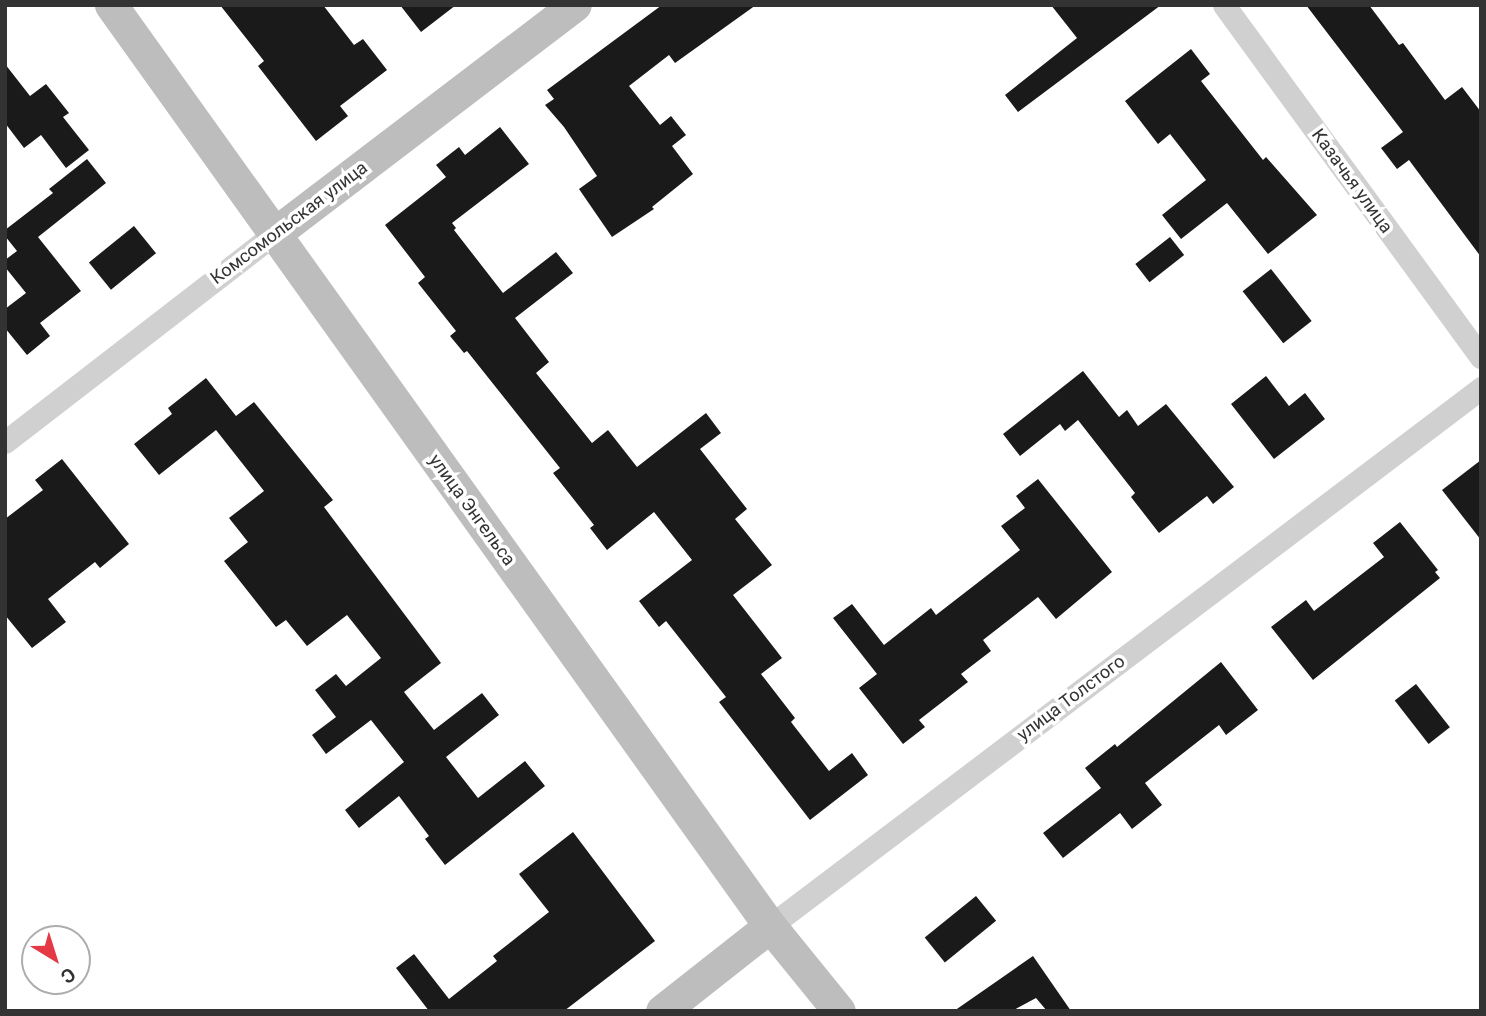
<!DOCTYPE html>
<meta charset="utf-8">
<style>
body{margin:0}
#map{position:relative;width:1486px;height:1016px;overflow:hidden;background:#fff;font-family:Roboto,sans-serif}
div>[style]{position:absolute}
.building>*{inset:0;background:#1a1a1a;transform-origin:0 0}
.street>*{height:23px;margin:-11.5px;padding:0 11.5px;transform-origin:11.5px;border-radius:11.5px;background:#d0d0d0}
.secondary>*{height:33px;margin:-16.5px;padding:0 16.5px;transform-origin:16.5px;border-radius:16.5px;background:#bdbdbd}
span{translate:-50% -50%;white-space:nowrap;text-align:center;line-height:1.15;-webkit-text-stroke:7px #fff;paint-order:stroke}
.street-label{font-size:18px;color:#333}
.frame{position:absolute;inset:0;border:7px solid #333;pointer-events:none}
.north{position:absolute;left:21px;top:925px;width:70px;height:70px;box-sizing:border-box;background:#fff;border:2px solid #adadad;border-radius:50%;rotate:142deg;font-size:19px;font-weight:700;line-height:28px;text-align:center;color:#333}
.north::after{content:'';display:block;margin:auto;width:24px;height:32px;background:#e63946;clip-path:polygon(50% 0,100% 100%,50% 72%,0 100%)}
</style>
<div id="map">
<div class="building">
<div style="clip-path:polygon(220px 5px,323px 5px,354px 45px,363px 39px,387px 70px,340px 106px,348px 116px,316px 141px,258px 66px,264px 61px)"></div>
<div style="clip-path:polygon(400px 5px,456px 5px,421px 32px)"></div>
<div style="clip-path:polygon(662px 5px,756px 5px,675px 63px,669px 55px,629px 86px,660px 125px,671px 116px,686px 135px,672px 146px,693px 174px,652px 207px,654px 209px,612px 237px,579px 189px,597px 176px,564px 127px,545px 105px,554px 99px,547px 90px)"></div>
<div style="clip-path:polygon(1051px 5px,1161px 5px,1018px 112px,1005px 95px,1077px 38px)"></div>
<div style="clip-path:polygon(1306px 5px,1369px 5px,1399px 45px,1403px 43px,1445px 100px,1462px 87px,1481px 112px,1481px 257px,1409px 160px,1397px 169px,1381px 148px,1403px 132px)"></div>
<div style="clip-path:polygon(1191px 49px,1210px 74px,1201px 81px,1263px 160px,1266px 157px,1317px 215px,1268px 254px,1227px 203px,1181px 239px,1162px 215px,1206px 180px,1170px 134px,1158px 144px,1125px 101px)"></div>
<div style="clip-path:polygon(5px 64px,30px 96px,46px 84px,69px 113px,63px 117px,89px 150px,66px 168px,41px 135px,24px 148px,5px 123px)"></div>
<div style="clip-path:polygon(500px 127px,529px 164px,452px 223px,456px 228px,454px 230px,503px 293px,556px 252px,573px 273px,515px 318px,549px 362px,536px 373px,592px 443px,608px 430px,637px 467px,706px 413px,721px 433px,700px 449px,747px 509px,735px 519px,772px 565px,733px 595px,782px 658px,761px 674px,795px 718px,791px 722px,829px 771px,852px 753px,868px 775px,810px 820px,719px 702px,726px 697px,666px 621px,659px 627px,639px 601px,692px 560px,654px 512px,607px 550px,590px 528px,594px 525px,553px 473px,560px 468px,467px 351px,464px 353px,450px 336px,456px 331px,418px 283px,425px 277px,385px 225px,446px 177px,436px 165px,459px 147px,465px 155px)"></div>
<div style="clip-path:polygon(87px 159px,106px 183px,38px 237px,81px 291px,40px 323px,50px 336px,27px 355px,5px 328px,5px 309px,26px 293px,5px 267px,5px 260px,17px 251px,5px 236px,5px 230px,53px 193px,49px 189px)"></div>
<div style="left:134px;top:226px;width:35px;height:58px;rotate:51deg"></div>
<div style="left:1170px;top:237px;width:23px;height:44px;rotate:52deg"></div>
<div style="left:1271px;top:269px;width:66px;height:36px;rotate:52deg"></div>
<div style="clip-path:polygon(1083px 371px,1119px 417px,1127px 410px,1138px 426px,1166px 404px,1234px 487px,1213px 504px,1207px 496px,1159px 533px,1131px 497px,1135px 493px,1078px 420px,1065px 431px,1060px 424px,1020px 456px,1003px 434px)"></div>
<div style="clip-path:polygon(1266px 376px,1289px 406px,1305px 393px,1325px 419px,1274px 459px,1231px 404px)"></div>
<div style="clip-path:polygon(206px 378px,236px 416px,254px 402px,333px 500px,324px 507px,441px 663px,404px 692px,434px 730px,482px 693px,499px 715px,446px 757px,478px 798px,525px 761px,545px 786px,445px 865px,425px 839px,429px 836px,399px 796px,359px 828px,345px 810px,404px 762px,371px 720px,326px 754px,312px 735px,336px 717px,315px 690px,336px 674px,346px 686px,381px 658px,347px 615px,307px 646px,286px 620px,276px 627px,224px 561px,248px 542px,229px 518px,264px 491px,216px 430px,159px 475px,134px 444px,172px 414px,168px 408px)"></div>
<div style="clip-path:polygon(62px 459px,129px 544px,100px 568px,95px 562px,48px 599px,66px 622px,32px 648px,5px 615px,5px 519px,43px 490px,35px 480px)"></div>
<div style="clip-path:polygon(1481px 460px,1481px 540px,1442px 490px)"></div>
<div style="clip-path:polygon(1038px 479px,1112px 572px,1056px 619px,1038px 597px,983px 640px,991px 651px,961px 674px,968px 682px,919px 720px,925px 727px,903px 744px,859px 688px,877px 674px,833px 618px,852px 604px,884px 645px,931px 608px,936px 615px,1020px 550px,1001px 526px,1025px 508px,1016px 496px)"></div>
<div style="clip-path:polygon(1400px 522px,1438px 570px,1435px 572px,1440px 578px,1313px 680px,1271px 627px,1306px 600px,1314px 611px,1384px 557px,1373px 543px)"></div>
<div style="clip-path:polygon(1221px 662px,1258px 710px,1226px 735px,1219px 725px,1145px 783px,1162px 805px,1132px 829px,1120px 813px,1063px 858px,1043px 833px,1101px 788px,1085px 768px,1115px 744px,1117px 747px)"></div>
<div style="left:1416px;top:684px;width:55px;height:27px;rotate:52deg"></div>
<div style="clip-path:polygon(573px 832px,655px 941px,564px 1011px,429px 1011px,396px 968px,414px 954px,449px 999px,497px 961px,493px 956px,549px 912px,519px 874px)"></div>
<div style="left:976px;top:896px;width:32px;height:66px;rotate:51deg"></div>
<div style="clip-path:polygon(1033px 956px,1071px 1011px,1047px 1011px,1036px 998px,1012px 1011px,954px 1011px)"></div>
</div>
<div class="street">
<div style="left:1224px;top:5px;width:436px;rotate:53.9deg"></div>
<div style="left:5px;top:442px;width:340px;rotate:-37.7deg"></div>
<div style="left:770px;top:926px;width:892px;rotate:-37.11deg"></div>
</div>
<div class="secondary">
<div style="left:111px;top:5px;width:1132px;rotate:54.42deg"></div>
<div style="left:770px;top:926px;width:109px;rotate:50.9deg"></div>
<div style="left:274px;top:234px;width:378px;rotate:-37.3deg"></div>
<div style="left:662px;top:1011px;width:137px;rotate:-38.2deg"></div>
</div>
<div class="street-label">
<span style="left:1352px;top:181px;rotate:54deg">Казачья улица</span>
<span style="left:289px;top:223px;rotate:-37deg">Комсомольская улица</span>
<span style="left:472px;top:510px;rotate:54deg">улица Энгельса</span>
<span style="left:1071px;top:698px;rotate:-37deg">улица Толстого</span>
</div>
<div class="frame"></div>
<div class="north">С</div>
</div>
